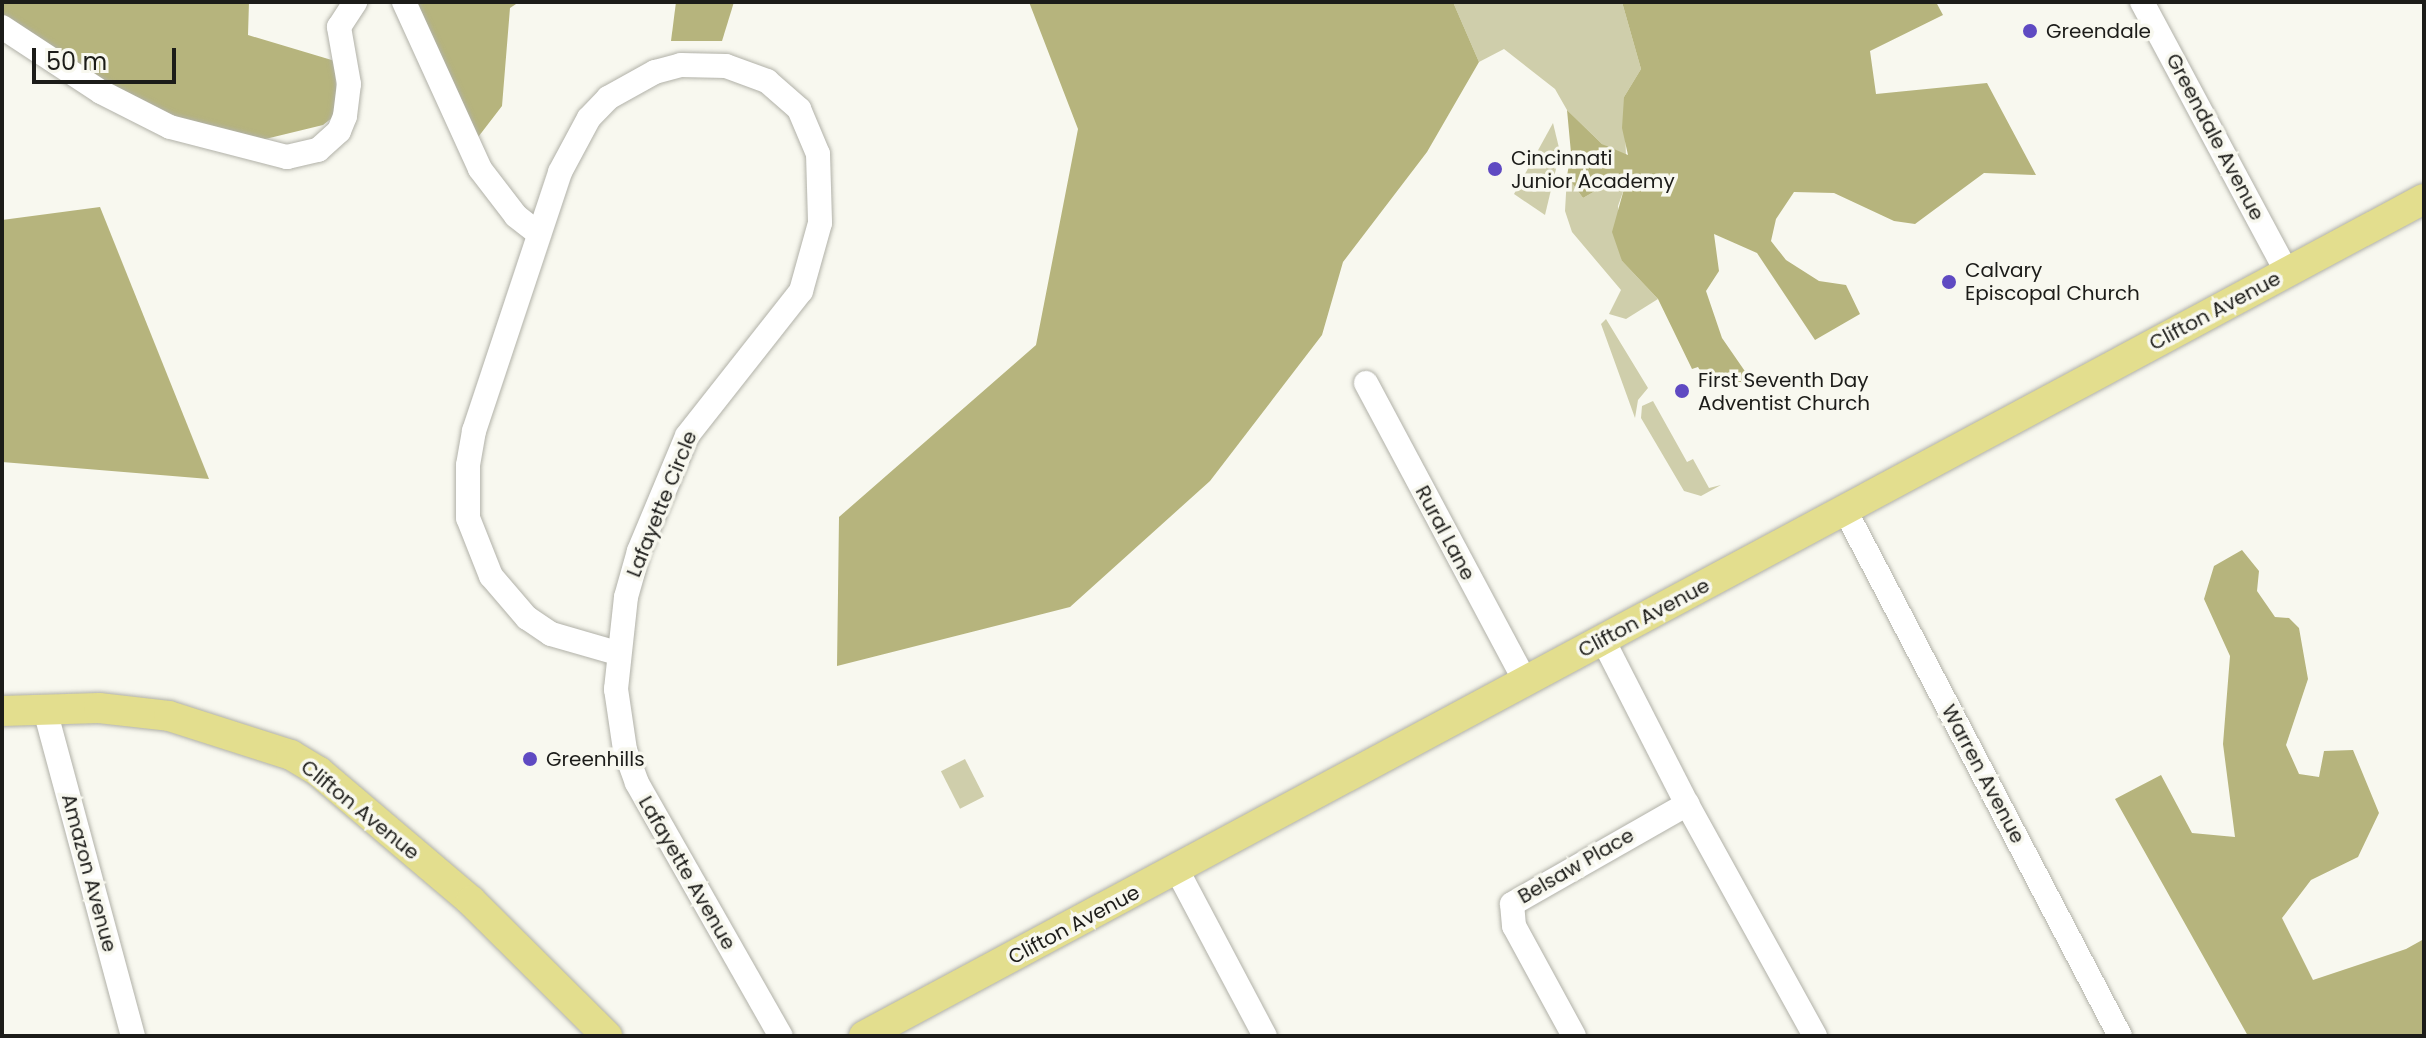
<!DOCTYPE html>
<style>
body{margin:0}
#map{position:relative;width:2426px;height:1038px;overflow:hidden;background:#f8f8ef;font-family:Poppins,sans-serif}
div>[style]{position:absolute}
.green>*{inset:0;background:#cfceab;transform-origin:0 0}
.forest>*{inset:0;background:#b6b47d}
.roads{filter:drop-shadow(0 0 2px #b1b1a8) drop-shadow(0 0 2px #b1b1a8)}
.minor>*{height:24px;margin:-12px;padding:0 12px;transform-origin:12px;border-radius:12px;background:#fff}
.major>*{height:30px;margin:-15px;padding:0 15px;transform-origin:15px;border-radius:15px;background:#e3de8e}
.dots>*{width:22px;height:22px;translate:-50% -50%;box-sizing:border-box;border:4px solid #f8f8ef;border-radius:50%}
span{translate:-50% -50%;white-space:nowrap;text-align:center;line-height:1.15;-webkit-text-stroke:7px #f8f8ef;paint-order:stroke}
.poi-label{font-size:20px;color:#1c1c19}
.left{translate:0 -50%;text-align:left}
.street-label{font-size:20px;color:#1c1c19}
.frame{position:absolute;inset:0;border:4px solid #1c1c19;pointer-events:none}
.scale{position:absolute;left:32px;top:48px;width:144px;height:36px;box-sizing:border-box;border:4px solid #1c1c19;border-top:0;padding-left:10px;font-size:24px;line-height:28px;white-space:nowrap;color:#1c1c19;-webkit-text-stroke:6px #f8f8ef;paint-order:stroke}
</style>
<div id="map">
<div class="green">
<div style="clip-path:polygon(1453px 2px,1622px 2px,1641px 69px,1624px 97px,1626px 157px,1602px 144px,1567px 110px,1555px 89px,1504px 49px,1479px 62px)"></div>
<div style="clip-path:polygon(1553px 123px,1560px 152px,1545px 215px,1514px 194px)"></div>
<div style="clip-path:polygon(1567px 176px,1583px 198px,1618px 178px,1624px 189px,1618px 206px,1622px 261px,1658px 299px,1626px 319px,1609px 314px,1621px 290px,1572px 232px,1565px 211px)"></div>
<div style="clip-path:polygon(1606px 319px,1648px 388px,1638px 400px,1635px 418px,1601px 324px)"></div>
<div style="clip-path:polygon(1653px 401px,1687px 462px,1693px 459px,1709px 488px,1721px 485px,1701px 496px,1684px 491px,1641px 418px,1642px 406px)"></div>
<div style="left:965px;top:759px;width:42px;height:27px;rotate:63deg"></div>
</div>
<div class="forest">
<div style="clip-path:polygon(2px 2px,249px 2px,248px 35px,335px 61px,337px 114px,323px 125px,249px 143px,141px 107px,2px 19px)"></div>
<div style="clip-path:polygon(410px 2px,519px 2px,510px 8px,502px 106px,472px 145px)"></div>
<div style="clip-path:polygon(676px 2px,734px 2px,722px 41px,671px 41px)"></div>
<div style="clip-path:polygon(1029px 2px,1453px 2px,1479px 62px,1427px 152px,1343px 262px,1322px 335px,1210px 481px,1070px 607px,837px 666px,839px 517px,1036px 345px,1078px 129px)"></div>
<div style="clip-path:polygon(1622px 2px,1936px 2px,1943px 15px,1870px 51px,1876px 94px,1987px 83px,2036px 175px,1984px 173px,1915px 224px,1894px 221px,1834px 193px,1794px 192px,1776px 219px,1771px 241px,1786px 260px,1819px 281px,1846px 285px,1860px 314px,1815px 340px,1757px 253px,1714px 234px,1719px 271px,1706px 291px,1722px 338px,1751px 380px,1732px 386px,1708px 384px,1698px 367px,1692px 369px,1658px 299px,1622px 261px,1612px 232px,1624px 189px,1618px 178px,1583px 198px,1567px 176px,1571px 153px,1567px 110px,1602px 144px,1628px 155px,1622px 128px,1624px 97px,1641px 69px)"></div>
<div style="clip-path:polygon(100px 207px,209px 479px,2px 462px,2px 220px)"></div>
<div style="clip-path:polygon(2242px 550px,2259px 571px,2257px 591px,2275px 617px,2289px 618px,2299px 628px,2308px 679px,2286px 745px,2299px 774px,2319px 777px,2324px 751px,2353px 750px,2379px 813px,2358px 857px,2311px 880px,2282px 918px,2313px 980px,2406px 949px,2424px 939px,2424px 1036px,2248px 1036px,2115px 799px,2161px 775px,2192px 833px,2235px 837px,2223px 744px,2230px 656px,2204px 599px,2214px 566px)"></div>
</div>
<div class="roads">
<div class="minor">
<div style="left:404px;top:2px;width:183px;rotate:65.5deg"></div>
<div style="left:480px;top:169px;width:59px;rotate:52.5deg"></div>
<div style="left:516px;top:216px;width:29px;rotate:38deg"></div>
<div style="left:2142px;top:2px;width:306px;rotate:61.8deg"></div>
<div style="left:2px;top:27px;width:118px;rotate:33.3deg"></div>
<div style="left:101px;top:92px;width:77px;rotate:26.9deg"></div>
<div style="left:170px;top:127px;width:121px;rotate:14.4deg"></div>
<div style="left:287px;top:157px;width:32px;rotate:-13deg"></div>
<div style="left:318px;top:150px;width:28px;rotate:-42deg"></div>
<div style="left:339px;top:131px;width:16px;rotate:-68deg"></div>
<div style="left:345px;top:116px;width:32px;rotate:-83deg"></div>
<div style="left:349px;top:84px;width:58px;rotate:-100deg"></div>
<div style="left:339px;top:27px;width:30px;rotate:-57deg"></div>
<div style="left:1366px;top:383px;width:340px;rotate:61.9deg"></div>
<div style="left:1846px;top:512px;width:591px;rotate:62.39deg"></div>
<div style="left:1603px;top:640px;width:184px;rotate:62.9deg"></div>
<div style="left:617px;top:653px;width:69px;rotate:-163.9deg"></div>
<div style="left:551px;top:634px;width:29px;rotate:-146deg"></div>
<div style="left:527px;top:618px;width:55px;rotate:-130.6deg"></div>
<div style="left:491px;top:576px;width:62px;rotate:-111.6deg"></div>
<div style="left:468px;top:518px;width:53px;rotate:-90deg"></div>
<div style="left:468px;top:465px;width:35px;rotate:-80deg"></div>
<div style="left:474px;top:431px;width:273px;rotate:-71.6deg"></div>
<div style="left:560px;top:172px;width:61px;rotate:-61.8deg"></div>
<div style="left:589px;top:118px;width:28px;rotate:-46deg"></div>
<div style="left:608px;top:98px;width:54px;rotate:-29deg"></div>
<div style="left:655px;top:72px;width:27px;rotate:-15deg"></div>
<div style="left:681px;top:65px;width:45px;rotate:1.3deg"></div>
<div style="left:726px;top:66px;width:44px;rotate:20.1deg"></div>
<div style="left:767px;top:81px;width:43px;rotate:41.2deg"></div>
<div style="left:799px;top:109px;width:49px;rotate:67.1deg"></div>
<div style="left:818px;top:154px;width:69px;rotate:88.3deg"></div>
<div style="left:820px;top:223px;width:71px;rotate:105.6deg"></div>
<div style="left:801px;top:291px;width:184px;rotate:128.2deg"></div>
<div style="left:687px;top:436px;width:125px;rotate:112.7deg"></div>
<div style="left:639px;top:551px;width:48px;rotate:105.8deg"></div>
<div style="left:626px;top:597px;width:93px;rotate:96.2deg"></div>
<div style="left:616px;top:689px;width:62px;rotate:81.6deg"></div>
<div style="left:625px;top:750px;width:35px;rotate:70deg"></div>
<div style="left:637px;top:783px;width:291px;rotate:60.4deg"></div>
<div style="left:45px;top:710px;width:338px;rotate:74.9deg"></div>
<div style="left:1177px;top:870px;width:188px;rotate:62.1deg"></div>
<div style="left:1574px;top:1036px;width:125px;rotate:-118.6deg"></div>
<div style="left:1514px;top:926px;width:22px;rotate:-95deg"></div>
<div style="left:1512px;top:904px;width:202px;rotate:-29.7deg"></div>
<div style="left:1687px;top:804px;width:265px;rotate:61.1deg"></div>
</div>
<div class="major">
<div style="left:2px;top:711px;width:97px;rotate:-1.8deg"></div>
<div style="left:99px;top:708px;width:70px;rotate:6.5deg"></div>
<div style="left:169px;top:716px;width:128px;rotate:17.7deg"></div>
<div style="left:291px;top:755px;width:33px;rotate:31deg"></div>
<div style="left:319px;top:772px;width:199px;rotate:40.3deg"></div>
<div style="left:471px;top:901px;width:192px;rotate:44.8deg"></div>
<div style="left:864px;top:1036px;width:1770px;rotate:-28.22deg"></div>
</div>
</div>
<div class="dots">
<div style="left:2030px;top:31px;background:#5f4ac2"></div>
<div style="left:1495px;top:169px;background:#5f4ac2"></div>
<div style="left:1949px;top:282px;background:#5f4ac2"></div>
<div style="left:1682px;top:391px;background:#5f4ac2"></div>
<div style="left:530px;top:759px;background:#5f4ac2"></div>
</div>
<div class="poi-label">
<span class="left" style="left:2046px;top:31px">Greendale</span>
<span class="left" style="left:1511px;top:170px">Cincinnati<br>Junior Academy</span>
<span class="left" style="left:1965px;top:282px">Calvary<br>Episcopal Church</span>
<span class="left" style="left:1698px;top:392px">First Seventh Day<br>Adventist Church</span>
<span class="left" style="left:546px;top:759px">Greenhills</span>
</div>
<div class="street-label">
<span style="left:2215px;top:137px;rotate:62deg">Greendale Avenue</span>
<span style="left:2215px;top:311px;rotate:-28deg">Clifton Avenue</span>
<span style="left:662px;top:504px;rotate:-68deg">Lafayette Circle</span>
<span style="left:1445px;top:533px;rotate:62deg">Rural Lane</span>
<span style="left:1644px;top:618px;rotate:-28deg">Clifton Avenue</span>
<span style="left:1983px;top:774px;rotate:62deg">Warren Avenue</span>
<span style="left:360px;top:810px;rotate:39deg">Clifton Avenue</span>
<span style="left:1576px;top:866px;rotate:-30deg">Belsaw Place</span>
<span style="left:89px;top:873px;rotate:75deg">Amazon Avenue</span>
<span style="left:687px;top:873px;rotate:60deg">Lafayette Avenue</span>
<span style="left:1074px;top:925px;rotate:-28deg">Clifton Avenue</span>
</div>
<div class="frame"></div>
<div class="scale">50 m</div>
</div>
